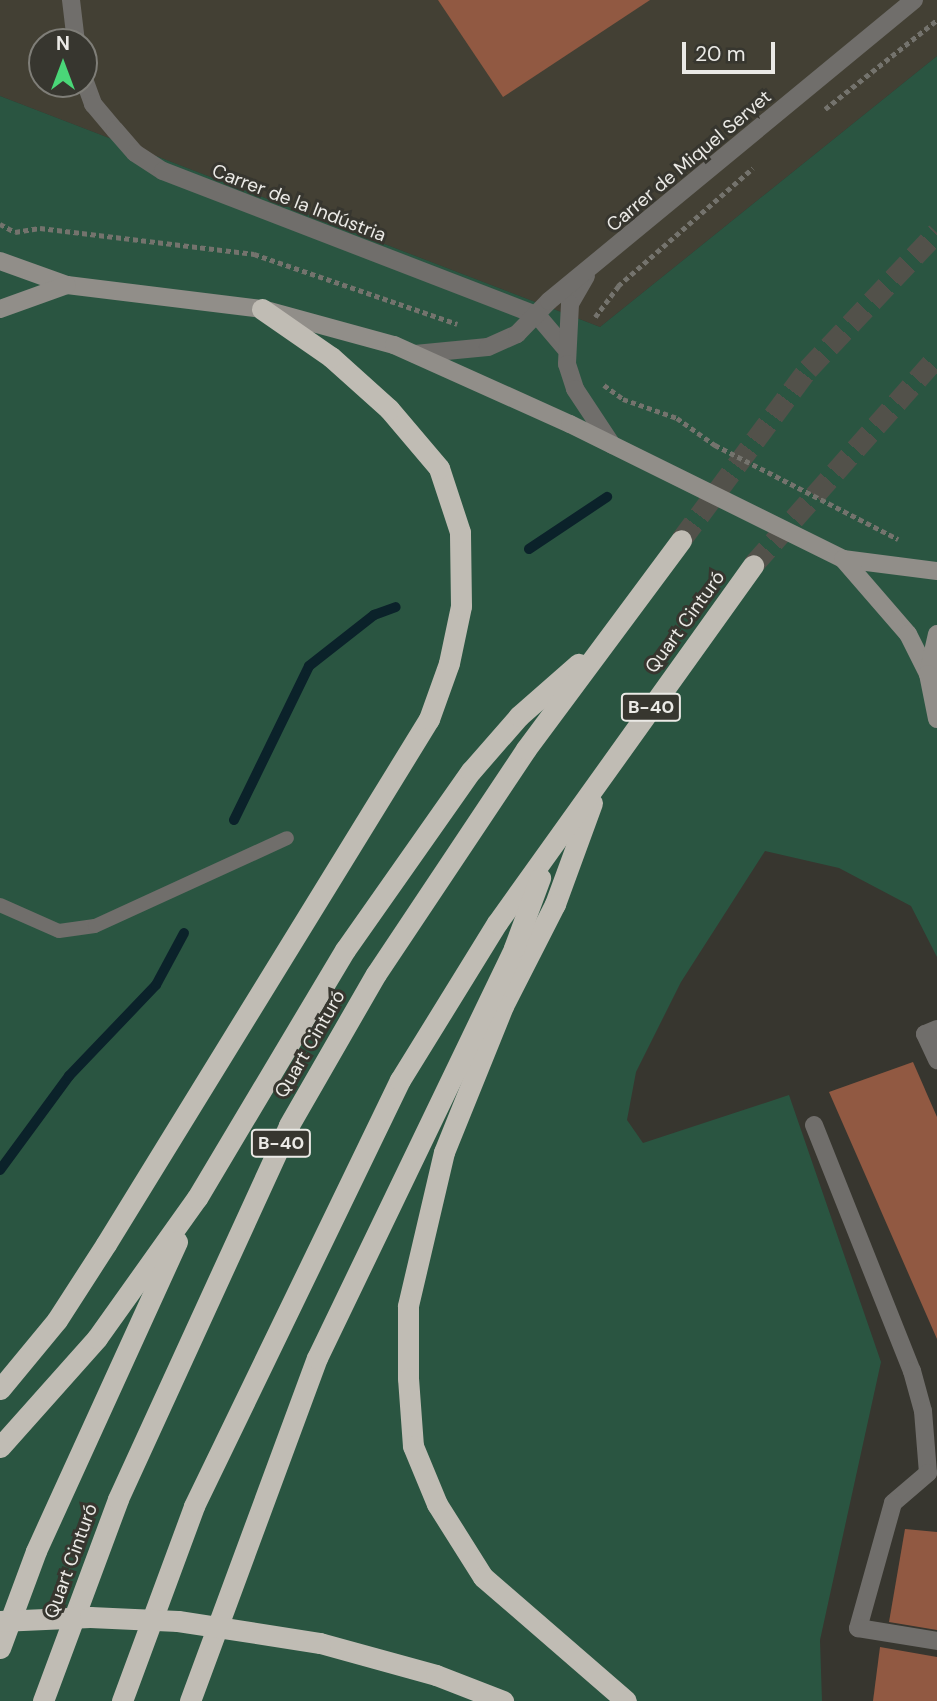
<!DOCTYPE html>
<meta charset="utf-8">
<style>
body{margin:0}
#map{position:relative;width:937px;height:1701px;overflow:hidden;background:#37362f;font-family:"DM Sans",sans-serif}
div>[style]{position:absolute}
.built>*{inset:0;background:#434034}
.green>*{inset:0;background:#2a5541}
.stream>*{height:10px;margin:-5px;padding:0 5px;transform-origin:5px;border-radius:5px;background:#0b222a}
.building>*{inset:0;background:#915942}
.highway-tunnel>*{height:21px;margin-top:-10.5px;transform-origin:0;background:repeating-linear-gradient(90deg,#52514a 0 21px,transparent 0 31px)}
.path>*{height:4.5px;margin-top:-2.25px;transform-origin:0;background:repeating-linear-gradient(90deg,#74736d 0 5px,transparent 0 8.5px)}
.lane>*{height:14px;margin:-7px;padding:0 7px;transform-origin:7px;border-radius:7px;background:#706e6b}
.street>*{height:18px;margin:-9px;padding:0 9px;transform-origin:9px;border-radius:9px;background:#706e6b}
.secondary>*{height:18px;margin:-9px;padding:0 9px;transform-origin:9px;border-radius:9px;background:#918e89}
.highway>*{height:21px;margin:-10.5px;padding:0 10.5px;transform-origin:10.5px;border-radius:10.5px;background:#c0bcb4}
.highway-bridge>*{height:21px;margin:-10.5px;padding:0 10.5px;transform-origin:10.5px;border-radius:10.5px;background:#c0bcb4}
span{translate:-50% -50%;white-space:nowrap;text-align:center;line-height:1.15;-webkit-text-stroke:6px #37362f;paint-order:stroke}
.shield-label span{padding:2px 5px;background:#37362f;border:2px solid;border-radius:5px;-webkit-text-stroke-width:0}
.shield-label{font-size:18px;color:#ebeae6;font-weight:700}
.street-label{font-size:19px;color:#ebeae6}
.north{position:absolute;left:28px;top:28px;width:70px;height:70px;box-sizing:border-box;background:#37362f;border:2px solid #7f7e78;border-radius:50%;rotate:0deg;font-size:19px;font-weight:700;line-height:28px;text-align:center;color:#ebeae6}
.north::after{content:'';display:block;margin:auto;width:24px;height:32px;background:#4ad778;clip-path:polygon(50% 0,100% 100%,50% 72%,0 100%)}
.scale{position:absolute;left:682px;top:42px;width:93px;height:32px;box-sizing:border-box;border:4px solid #ebeae6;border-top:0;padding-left:9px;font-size:21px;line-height:24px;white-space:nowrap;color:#ebeae6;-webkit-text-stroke:5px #37362f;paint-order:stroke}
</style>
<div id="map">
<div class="built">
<div style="clip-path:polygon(evenodd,0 0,937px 0,937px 56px,600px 327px,0 96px,0 0,42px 42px,84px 42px,84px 84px,42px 84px,42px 42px)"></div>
</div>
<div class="green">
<div style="clip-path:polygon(937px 56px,937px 957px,911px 906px,839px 868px,765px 851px,681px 982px,636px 1072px,627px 1120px,643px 1143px,789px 1095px,881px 1362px,820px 1640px,822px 1701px,0 1701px,0 96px,600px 327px)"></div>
</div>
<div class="stream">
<div style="left:529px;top:549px;width:94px;rotate:-33.7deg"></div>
<div style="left:234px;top:820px;width:171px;rotate:-64deg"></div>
<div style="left:309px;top:666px;width:83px;rotate:-38.1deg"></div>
<div style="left:374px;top:615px;width:23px;rotate:-20deg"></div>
<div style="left:0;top:1170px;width:117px;rotate:-53.7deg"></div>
<div style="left:69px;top:1076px;width:126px;rotate:-46.3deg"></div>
<div style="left:156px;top:985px;width:59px;rotate:-61.7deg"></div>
</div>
<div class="building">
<div style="clip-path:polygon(438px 0,650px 0,503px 97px)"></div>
<div style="clip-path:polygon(913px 1062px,937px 1117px,937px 1339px,829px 1092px)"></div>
<div style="clip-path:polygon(905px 1529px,937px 1532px,937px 1630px,889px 1622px)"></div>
<div style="clip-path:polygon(880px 1647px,937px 1657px,937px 1701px,873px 1701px)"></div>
</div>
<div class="highway-tunnel">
<div style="left:681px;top:540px;width:213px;rotate:-53.4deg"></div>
<div style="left:808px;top:369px;width:188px;rotate:-46.7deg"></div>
<div style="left:753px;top:565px;width:278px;rotate:-48.5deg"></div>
</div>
<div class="path">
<div style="left:825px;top:109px;width:143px;rotate:-38.5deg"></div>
<div style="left:0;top:224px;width:17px;rotate:28deg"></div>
<div style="left:15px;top:232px;width:25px;rotate:-9deg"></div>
<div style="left:40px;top:228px;width:216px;rotate:6.9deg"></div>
<div style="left:254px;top:254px;width:215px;rotate:19deg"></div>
<div style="left:595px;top:317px;width:39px;rotate:-53deg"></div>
<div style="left:618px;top:286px;width:179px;rotate:-41.2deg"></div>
<div style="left:604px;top:385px;width:24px;rotate:36deg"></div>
<div style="left:623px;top:399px;width:57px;rotate:19.4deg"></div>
<div style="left:677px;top:418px;width:47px;rotate:35.4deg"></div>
<div style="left:715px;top:445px;width:206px;rotate:27.2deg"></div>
</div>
<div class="lane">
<div style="left:0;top:905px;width:64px;rotate:23.8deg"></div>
<div style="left:59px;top:931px;width:36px;rotate:-8deg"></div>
<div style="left:95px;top:926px;width:211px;rotate:-24.6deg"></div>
</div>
<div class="street">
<div style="left:71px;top:0;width:42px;rotate:83.2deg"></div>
<div style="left:84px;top:79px;width:27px;rotate:70deg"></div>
<div style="left:93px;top:104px;width:34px;rotate:50deg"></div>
<div style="left:115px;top:130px;width:30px;rotate:49deg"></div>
<div style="left:135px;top:153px;width:33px;rotate:33deg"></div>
<div style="left:163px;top:171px;width:401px;rotate:21.1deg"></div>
<div style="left:537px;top:315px;width:43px;rotate:49.7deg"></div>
<div style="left:586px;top:276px;width:32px;rotate:120deg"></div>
<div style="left:570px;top:304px;width:60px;rotate:92.9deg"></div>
<div style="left:567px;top:364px;width:26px;rotate:72deg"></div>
<div style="left:575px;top:389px;width:67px;rotate:56.5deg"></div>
<div style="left:415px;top:354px;width:73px;rotate:-5.5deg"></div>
<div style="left:488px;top:347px;width:32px;rotate:-24deg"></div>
<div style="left:517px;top:334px;width:46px;rotate:-45.9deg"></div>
<div style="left:549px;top:301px;width:473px;rotate:-39.5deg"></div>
<div style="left:937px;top:1029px;width:13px;rotate:157deg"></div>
<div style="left:925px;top:1034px;width:29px;rotate:65deg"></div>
<div style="left:814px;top:1125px;width:265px;rotate:68.3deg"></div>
<div style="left:912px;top:1371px;width:41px;rotate:74.6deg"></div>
<div style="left:923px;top:1411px;width:62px;rotate:85.4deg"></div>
<div style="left:928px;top:1473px;width:46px;rotate:139.4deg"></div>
<div style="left:893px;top:1503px;width:130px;rotate:105.6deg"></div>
<div style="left:858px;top:1628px;width:80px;rotate:9.3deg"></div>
</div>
<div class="secondary">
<div style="left:0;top:261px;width:71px;rotate:19.7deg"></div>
<div style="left:67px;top:285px;width:196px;rotate:7deg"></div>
<div style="left:262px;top:309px;width:137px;rotate:15.3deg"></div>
<div style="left:394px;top:345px;width:193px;rotate:24.2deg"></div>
<div style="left:570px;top:424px;width:305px;rotate:26.3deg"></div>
<div style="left:843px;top:559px;width:95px;rotate:7.3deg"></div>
<div style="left:0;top:309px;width:71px;rotate:-19.7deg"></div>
<div style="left:843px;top:559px;width:99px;rotate:49.1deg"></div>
<div style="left:908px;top:634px;width:45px;rotate:63.4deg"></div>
<div style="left:937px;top:634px;width:41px;rotate:102.7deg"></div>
<div style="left:928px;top:674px;width:46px;rotate:78.7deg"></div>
</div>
<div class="highway">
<div style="left:592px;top:803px;width:108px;rotate:110.1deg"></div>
<div style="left:555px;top:904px;width:114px;rotate:117deg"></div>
<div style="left:503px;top:1006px;width:157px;rotate:112deg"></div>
<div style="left:444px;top:1152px;width:158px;rotate:103.2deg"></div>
<div style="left:408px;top:1306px;width:72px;rotate:90deg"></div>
<div style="left:408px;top:1378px;width:68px;rotate:85.8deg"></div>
<div style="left:413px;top:1446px;width:63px;rotate:67.5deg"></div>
<div style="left:437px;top:1504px;width:86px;rotate:57.8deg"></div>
<div style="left:483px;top:1577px;width:189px;rotate:40.9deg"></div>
<div style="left:0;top:1389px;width:89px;rotate:-50.4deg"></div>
<div style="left:57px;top:1320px;width:90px;rotate:-57.2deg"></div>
<div style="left:106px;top:1244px;width:616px;rotate:-58.4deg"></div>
<div style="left:429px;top:719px;width:59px;rotate:-70.3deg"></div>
<div style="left:449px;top:663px;width:58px;rotate:-78.1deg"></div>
<div style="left:461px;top:606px;width:74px;rotate:-90.8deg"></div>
<div style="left:460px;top:532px;width:67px;rotate:-108.2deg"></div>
<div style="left:439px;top:468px;width:77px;rotate:-130.3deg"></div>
<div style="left:389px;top:409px;width:78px;rotate:-138.1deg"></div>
<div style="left:331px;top:357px;width:84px;rotate:-145.2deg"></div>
<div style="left:0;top:1447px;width:146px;rotate:-48.3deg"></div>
<div style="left:97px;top:1338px;width:172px;rotate:-54.5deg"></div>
<div style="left:197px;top:1198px;width:289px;rotate:-59.2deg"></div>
<div style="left:345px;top:950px;width:219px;rotate:-54.9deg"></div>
<div style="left:471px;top:771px;width:73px;rotate:-48.9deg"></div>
<div style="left:519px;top:716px;width:79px;rotate:-41.4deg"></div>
<div style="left:320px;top:1643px;width:120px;rotate:15.4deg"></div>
<div style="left:436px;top:1675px;width:72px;rotate:21.2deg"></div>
<div style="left:0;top:1648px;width:103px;rotate:-69.6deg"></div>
<div style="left:36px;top:1551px;width:340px;rotate:-65.5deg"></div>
<div style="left:43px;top:1701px;width:215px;rotate:-69.6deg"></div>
<div style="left:118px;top:1499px;width:411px;rotate:-65.4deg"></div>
<div style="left:289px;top:1125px;width:174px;rotate:-60.1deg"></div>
<div style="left:376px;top:974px;width:270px;rotate:-56.3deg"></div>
<div style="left:526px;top:749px;width:260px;rotate:-53.4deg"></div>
<div style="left:122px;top:1701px;width:208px;rotate:-69.7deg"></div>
<div style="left:194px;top:1506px;width:473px;rotate:-64.2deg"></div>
<div style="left:400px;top:1080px;width:185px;rotate:-58.3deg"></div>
<div style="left:497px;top:923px;width:440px;rotate:-54.4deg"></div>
<div style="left:190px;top:1701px;width:366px;rotate:-69.7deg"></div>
<div style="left:317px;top:1358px;width:455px;rotate:-64.3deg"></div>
<div style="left:514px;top:948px;width:75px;rotate:-69.6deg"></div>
</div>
<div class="highway-bridge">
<div style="left:0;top:1621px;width:90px;rotate:-2.5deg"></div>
<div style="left:90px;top:1617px;width:88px;rotate:2.6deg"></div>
<div style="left:178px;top:1621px;width:144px;rotate:8.8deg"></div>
</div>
<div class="shield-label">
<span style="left:651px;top:707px">B-40</span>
<span style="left:281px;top:1143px">B-40</span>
</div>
<div class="street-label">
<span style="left:689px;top:161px;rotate:-40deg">Carrer de Miquel Servet</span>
<span style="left:299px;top:203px;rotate:21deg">Carrer de la Indústria</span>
<span style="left:685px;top:622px;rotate:-54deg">Quart Cinturó</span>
<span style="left:310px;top:1044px;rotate:-60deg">Quart Cinturó</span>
<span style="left:71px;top:1561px;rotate:-70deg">Quart Cinturó</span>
</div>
<div class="north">N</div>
<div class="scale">20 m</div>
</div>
